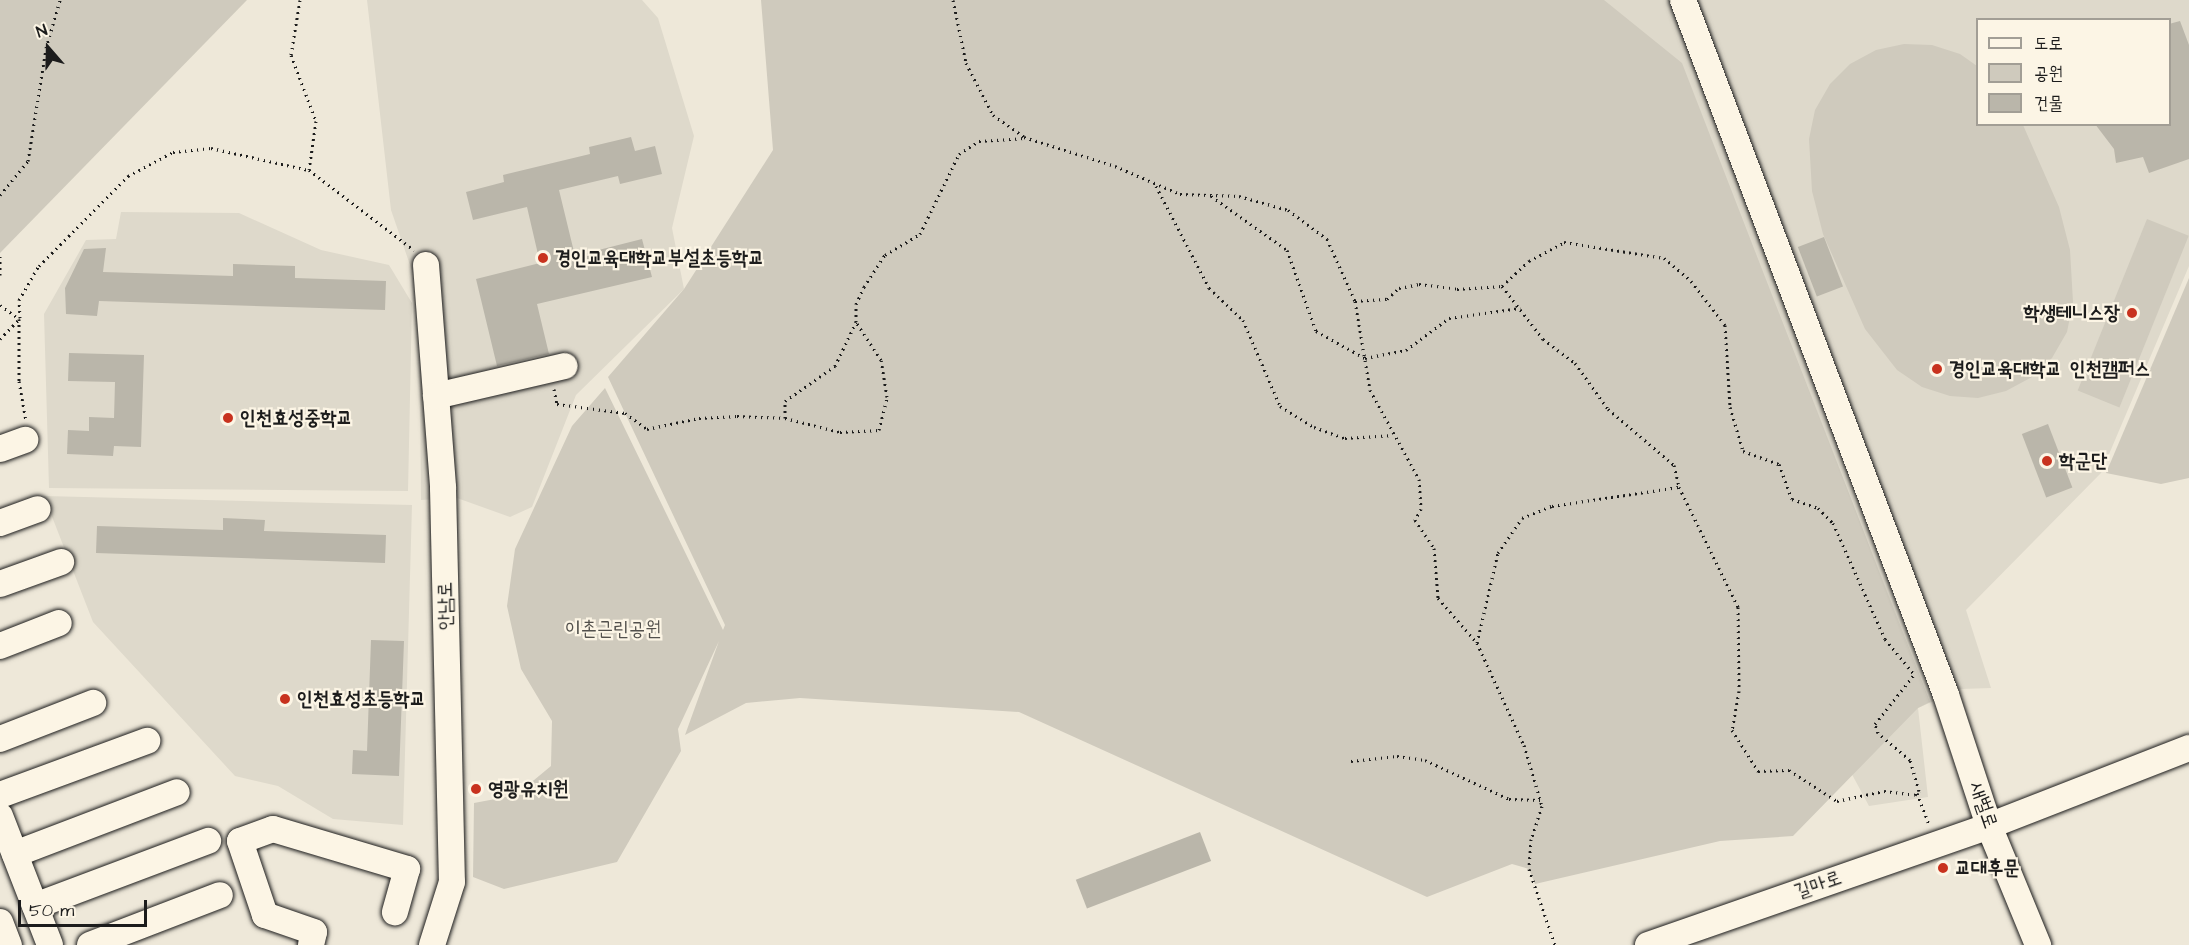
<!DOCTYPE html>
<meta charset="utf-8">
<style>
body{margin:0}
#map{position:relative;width:2189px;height:945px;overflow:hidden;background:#eee8d9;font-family:"Architects Daughter","Poor Story",sans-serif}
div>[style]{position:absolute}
.built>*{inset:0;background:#ded9cb}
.green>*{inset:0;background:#cfcabd;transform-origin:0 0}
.building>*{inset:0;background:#bab6aa;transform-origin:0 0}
.path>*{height:3px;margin-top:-1.5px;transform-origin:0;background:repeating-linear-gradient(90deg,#1c1c1c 0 1.5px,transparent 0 6px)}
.roads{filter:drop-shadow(0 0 2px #1c1c1c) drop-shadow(0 0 2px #1c1c1c)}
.minor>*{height:26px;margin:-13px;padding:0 13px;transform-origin:13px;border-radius:13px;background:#fcf5e5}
.dots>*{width:16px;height:16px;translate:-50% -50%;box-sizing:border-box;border:3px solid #fcf5e5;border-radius:50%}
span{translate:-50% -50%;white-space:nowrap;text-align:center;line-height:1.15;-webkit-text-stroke:4.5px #fcf5e5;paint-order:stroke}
.poi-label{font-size:20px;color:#1c1c1c;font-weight:700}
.left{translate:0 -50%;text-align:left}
.right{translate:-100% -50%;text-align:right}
.street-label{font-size:20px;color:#1c1c1c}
.park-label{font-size:20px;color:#52504c}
.legend{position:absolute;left:1976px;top:18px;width:195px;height:108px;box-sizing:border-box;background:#fcf5e5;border:2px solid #a29e95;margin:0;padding:8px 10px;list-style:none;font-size:18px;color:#1c1c1c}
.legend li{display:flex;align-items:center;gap:12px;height:30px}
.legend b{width:30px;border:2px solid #a29e95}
.north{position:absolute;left:18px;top:18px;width:60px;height:60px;-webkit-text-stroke:4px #fcf5e5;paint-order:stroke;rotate:340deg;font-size:16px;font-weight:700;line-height:24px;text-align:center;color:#1c1c1c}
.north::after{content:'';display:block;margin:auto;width:21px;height:27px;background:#1c1c1c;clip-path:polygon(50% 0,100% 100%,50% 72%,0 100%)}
.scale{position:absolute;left:18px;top:900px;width:129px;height:27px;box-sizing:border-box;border:3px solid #1c1c1c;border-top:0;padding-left:8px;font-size:18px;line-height:21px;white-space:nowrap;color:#1c1c1c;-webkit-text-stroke:4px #fcf5e5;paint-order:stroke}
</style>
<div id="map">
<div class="built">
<div style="clip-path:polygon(367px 0,642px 0,658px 18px,694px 136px,672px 228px,684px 289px,576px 395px,532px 507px,510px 517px,457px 498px,421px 500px,419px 291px,391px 210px)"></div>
<div style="clip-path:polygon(evenodd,1217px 0,2189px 0,2189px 266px,2101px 473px,1966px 610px,1991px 688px,1961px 689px,1918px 708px,1928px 797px,1869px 806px,1778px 637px,1217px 0,1978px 20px,2170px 20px,2170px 124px,1978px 124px,1978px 20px)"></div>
<div style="clip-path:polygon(121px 212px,239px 213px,321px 250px,389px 265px,412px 303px,408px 491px,49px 488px,44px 314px,86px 240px,116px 239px)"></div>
<div style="clip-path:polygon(44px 496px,412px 505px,403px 825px,333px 819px,278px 786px,235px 776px,93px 622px)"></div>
</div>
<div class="green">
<div style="clip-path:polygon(0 0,247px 0,0 253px)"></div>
<div style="clip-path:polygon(761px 0,1604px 0,1682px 63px,1930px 702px,1918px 708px,1793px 836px,1720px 841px,1535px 884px,1529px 869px,1512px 864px,1427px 897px,1019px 712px,800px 698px,746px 703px,685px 735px,719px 641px,678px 729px,681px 751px,617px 862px,504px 889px,473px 877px,474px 803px,516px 795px,551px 766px,552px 721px,521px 669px,507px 606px,515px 549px,572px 426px,605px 388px,723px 630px,725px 625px,608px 377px,684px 289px,773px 150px)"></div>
<div style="clip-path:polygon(1904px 44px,1932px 45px,1960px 54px,1977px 66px,1978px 124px,2023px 125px,2059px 207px,2070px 250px,2073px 302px,2067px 332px,2052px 358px,2032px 377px,2006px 391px,1978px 398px,1950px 396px,1922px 387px,1897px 370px,1865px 329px,1823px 234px,1812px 191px,1809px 139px,1815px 110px,1830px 84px,1850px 64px,1876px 50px)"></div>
<div style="left:2147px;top:219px;width:45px;height:185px;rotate:22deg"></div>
<div style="clip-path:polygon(2189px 278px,2189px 478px,2161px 484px,2106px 473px)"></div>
</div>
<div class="building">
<div style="clip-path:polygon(2180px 21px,2189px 45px,2189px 159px,2149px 173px,2143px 157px,2116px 163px,2114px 149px,2095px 124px,2169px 124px,2169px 24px)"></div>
<div style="clip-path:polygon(631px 137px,635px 151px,655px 146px,662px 174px,620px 184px,618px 176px,559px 190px,575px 256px,642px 239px,652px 277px,537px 304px,549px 354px,497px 366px,476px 279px,540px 263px,527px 207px,473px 220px,466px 192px,504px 182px,503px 175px,590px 154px,589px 147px)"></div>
<div style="left:1824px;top:237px;width:53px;height:28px;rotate:69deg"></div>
<div style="clip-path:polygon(106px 248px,103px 272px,233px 276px,233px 264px,295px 266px,295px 278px,386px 281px,385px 310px,99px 301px,97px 316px,66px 314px,65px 288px,84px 249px)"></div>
<div style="clip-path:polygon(69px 353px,144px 355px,141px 447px,114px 446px,113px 456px,67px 454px,68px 430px,89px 431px,89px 417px,114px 418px,115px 382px,68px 381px)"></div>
<div style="left:2048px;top:424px;width:68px;height:28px;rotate:69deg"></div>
<div style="clip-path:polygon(223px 518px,265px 520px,264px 531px,386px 535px,385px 563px,96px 553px,97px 526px,223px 530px)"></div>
<div style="clip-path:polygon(371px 640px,404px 641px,399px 776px,352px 774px,353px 750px,367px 751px)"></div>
<div style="left:1200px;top:832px;width:31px;height:133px;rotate:69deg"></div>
</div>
<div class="path">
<div style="left:300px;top:0;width:56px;rotate:99.3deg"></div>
<div style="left:291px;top:55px;width:71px;rotate:69.3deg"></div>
<div style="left:316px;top:121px;width:49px;rotate:98.1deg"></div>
<div style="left:953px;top:0;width:64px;rotate:78.3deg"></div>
<div style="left:966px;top:63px;width:59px;rotate:62.6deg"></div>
<div style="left:993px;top:115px;width:38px;rotate:35deg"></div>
<div style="left:1024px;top:137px;width:96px;rotate:17.7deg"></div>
<div style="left:1115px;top:166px;width:71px;rotate:23.3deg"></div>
<div style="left:1180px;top:194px;width:59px;rotate:1.9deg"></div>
<div style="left:1239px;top:196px;width:51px;rotate:15.9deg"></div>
<div style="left:1288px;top:210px;width:49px;rotate:36.6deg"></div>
<div style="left:1327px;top:239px;width:68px;rotate:65.7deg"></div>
<div style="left:1355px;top:301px;width:90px;rotate:80.4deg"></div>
<div style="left:1370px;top:390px;width:102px;rotate:61.2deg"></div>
<div style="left:1419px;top:479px;width:30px;rotate:86deg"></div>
<div style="left:1421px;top:509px;width:13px;rotate:119deg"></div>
<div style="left:1415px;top:520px;width:34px;rotate:56deg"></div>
<div style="left:1434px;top:548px;width:50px;rotate:85.4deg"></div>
<div style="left:1438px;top:598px;width:60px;rotate:49.1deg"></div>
<div style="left:1477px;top:643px;width:112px;rotate:65.3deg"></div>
<div style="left:1524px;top:745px;width:64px;rotate:73.6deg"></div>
<div style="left:1542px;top:806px;width:35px;rotate:108deg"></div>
<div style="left:1531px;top:839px;width:30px;rotate:94deg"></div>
<div style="left:1529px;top:869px;width:80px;rotate:71.1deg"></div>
<div style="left:1156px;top:186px;width:115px;rotate:62.5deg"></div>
<div style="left:1209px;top:288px;width:47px;rotate:43.3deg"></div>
<div style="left:1243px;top:320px;width:94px;rotate:66.7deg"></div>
<div style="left:1280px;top:406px;width:40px;rotate:32deg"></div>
<div style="left:1314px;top:427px;width:33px;rotate:20deg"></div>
<div style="left:1345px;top:438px;width:48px;rotate:-3.6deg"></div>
<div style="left:0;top:195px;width:44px;rotate:-50.5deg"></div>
<div style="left:28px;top:161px;width:114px;rotate:-80.9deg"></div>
<div style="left:46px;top:48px;width:50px;rotate:-73.7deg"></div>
<div style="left:1211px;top:196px;width:93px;rotate:35.4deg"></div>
<div style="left:1287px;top:250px;width:86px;rotate:70.3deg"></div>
<div style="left:1316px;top:331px;width:56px;rotate:28.9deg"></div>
<div style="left:1365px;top:358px;width:42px;rotate:-11deg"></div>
<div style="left:1406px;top:350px;width:54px;rotate:-36.7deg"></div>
<div style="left:1449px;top:318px;width:72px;rotate:-8deg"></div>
<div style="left:0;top:256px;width:19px;rotate:90deg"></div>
<div style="left:1502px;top:286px;width:37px;rotate:-43deg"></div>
<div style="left:1529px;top:261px;width:40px;rotate:-28deg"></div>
<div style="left:1564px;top:242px;width:101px;rotate:9.1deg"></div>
<div style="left:1664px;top:258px;width:35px;rotate:40deg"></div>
<div style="left:1691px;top:281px;width:56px;rotate:52.3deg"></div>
<div style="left:1725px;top:325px;width:82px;rotate:86.5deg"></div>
<div style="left:1730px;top:407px;width:46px;rotate:73.5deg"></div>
<div style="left:1743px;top:451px;width:38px;rotate:20deg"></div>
<div style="left:1779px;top:464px;width:37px;rotate:70deg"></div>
<div style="left:1792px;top:499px;width:28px;rotate:19deg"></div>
<div style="left:1818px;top:508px;width:21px;rotate:45deg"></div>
<div style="left:1833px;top:523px;width:127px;rotate:65.9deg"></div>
<div style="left:1885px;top:639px;width:45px;rotate:50.4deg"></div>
<div style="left:1355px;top:301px;width:32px;rotate:-4deg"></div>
<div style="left:1387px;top:299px;width:16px;rotate:-43deg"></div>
<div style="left:1399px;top:288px;width:20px;rotate:-11deg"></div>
<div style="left:1419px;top:284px;width:38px;rotate:7deg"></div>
<div style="left:1457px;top:289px;width:45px;rotate:-3.8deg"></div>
<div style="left:1502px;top:286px;width:67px;rotate:52.3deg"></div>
<div style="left:1543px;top:339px;width:40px;rotate:37deg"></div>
<div style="left:1575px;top:363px;width:57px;rotate:54.3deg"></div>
<div style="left:1608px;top:409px;width:87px;rotate:40.3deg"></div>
<div style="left:1674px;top:465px;width:23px;rotate:77deg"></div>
<div style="left:1679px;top:487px;width:134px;rotate:63.8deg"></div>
<div style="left:1738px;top:607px;width:84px;rotate:89.3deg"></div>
<div style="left:1739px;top:691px;width:40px;rotate:100deg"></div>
<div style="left:1732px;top:730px;width:49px;rotate:57.6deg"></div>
<div style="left:1758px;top:771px;width:31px;rotate:-2deg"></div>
<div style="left:1789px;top:770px;width:57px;rotate:32.9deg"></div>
<div style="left:1837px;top:801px;width:48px;rotate:-12deg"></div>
<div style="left:1884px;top:791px;width:31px;rotate:7deg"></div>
<div style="left:1915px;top:795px;width:6px;rotate:-45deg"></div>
<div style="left:1919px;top:791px;width:32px;rotate:-106deg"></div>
<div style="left:1910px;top:760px;width:42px;rotate:-139.8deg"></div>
<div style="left:1878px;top:733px;width:9px;rotate:-108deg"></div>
<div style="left:1875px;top:724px;width:66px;rotate:-51.7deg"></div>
<div style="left:0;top:305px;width:24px;rotate:36deg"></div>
<div style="left:19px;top:319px;width:62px;rotate:90deg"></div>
<div style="left:19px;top:381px;width:39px;rotate:80deg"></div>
<div style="left:0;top:339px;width:29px;rotate:-46deg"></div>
<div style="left:20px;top:318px;width:18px;rotate:-93deg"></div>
<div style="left:19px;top:300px;width:39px;rotate:-60deg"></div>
<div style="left:39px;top:266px;width:127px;rotate:-45.3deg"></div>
<div style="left:128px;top:176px;width:51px;rotate:-28.1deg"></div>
<div style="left:173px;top:152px;width:38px;rotate:-6deg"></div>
<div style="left:211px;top:148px;width:100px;rotate:12.7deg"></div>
<div style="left:309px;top:170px;width:132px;rotate:37.3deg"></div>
<div style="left:554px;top:389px;width:15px;rotate:79deg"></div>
<div style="left:557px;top:404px;width:69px;rotate:7.5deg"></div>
<div style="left:625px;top:413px;width:27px;rotate:36deg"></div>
<div style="left:647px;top:429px;width:53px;rotate:-11.9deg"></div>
<div style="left:699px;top:418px;width:38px;rotate:-3deg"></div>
<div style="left:737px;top:416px;width:48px;rotate:2.4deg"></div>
<div style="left:785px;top:418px;width:57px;rotate:14.3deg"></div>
<div style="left:840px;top:432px;width:39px;rotate:-3deg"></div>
<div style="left:879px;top:430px;width:34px;rotate:-76deg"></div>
<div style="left:887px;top:397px;width:37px;rotate:-99deg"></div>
<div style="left:881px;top:360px;width:45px;rotate:-123.3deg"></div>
<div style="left:856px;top:322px;width:18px;rotate:-90deg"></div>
<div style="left:856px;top:304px;width:19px;rotate:-65deg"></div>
<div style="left:864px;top:287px;width:38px;rotate:-57deg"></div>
<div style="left:885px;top:255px;width:41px;rotate:-31deg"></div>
<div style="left:920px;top:234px;width:89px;rotate:-64deg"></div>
<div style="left:959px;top:154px;width:24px;rotate:-33deg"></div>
<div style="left:979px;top:141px;width:45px;rotate:-3.8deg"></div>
<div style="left:785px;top:418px;width:17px;rotate:-90deg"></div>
<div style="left:785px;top:401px;width:61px;rotate:-35deg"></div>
<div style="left:835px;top:366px;width:49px;rotate:-64.5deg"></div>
<div style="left:1477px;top:643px;width:92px;rotate:-76.9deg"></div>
<div style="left:1498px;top:553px;width:42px;rotate:-55.6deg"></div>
<div style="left:1522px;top:518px;width:32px;rotate:-22deg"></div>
<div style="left:1552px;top:506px;width:128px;rotate:-8.5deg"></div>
<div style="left:1351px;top:761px;width:46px;rotate:-6.2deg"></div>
<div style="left:1397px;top:756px;width:28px;rotate:8deg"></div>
<div style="left:1425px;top:760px;width:93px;rotate:24.9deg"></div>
<div style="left:1509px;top:799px;width:31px;rotate:2deg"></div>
<div style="left:1917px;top:793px;width:34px;rotate:69deg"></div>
</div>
<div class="roads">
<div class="minor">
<div style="left:1683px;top:0;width:743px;rotate:69.27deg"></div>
<div style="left:1946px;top:695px;width:138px;rotate:71.8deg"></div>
<div style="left:1989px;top:826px;width:129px;rotate:67.6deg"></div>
<div style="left:426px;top:265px;width:224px;rotate:85.6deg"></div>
<div style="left:443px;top:488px;width:394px;rotate:88.7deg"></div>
<div style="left:452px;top:882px;width:66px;rotate:107.6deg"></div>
<div style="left:436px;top:396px;width:132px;rotate:-13.1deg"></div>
<div style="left:0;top:449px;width:27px;rotate:-20deg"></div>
<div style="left:0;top:523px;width:40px;rotate:-20.2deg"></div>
<div style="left:0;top:584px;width:65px;rotate:-19.8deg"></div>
<div style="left:0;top:646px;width:63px;rotate:-21.3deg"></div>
<div style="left:0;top:739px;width:100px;rotate:-21.2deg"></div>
<div style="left:0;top:795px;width:157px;rotate:-20.2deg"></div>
<div style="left:0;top:816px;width:138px;rotate:68.8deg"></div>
<div style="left:15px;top:854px;width:173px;rotate:-20.9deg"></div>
<div style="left:35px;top:906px;width:185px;rotate:-20.6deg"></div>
<div style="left:0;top:922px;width:25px;rotate:69deg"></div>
<div style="left:90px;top:945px;width:139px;rotate:-21deg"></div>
<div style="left:311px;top:945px;width:13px;rotate:-77deg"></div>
<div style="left:314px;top:932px;width:52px;rotate:-160.9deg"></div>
<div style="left:265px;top:915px;width:78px;rotate:-108.7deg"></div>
<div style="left:240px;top:841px;width:35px;rotate:-20deg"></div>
<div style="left:273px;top:829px;width:140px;rotate:16.6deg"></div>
<div style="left:407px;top:869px;width:45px;rotate:105.6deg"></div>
<div style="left:1648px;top:945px;width:361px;rotate:-19.2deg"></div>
<div style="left:1989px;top:826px;width:215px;rotate:-21.3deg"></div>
</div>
</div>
<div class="dots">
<div style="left:543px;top:258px;background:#c8321e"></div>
<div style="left:2132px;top:313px;background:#c8321e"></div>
<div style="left:1937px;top:369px;background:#c8321e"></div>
<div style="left:228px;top:418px;background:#c8321e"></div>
<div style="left:2047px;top:461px;background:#c8321e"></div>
<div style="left:285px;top:699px;background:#c8321e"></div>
<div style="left:476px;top:789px;background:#c8321e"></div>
<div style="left:1943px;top:868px;background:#c8321e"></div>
</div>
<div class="poi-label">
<span class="left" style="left:555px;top:258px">경인교육대학교부설초등학교</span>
<span class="right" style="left:2120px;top:313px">학생테니스장</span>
<span class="left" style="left:1949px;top:369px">경인교육대학교 인천캠퍼스</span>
<span class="left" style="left:240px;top:418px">인천효성중학교</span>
<span class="left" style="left:2059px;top:461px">학군단</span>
<span class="left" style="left:297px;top:699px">인천효성초등학교</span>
<span class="left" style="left:488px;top:789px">영광유치원</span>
<span class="left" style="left:1955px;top:868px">교대후문</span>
</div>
<div class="street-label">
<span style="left:446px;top:606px;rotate:-91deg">안남로</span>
<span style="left:1983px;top:805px;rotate:71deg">새벌로</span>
<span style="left:1818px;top:885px;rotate:-19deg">길마로</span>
</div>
<div class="park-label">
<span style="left:613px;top:629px">이촌근린공원</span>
</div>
<ul class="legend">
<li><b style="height:8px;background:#fcf5e5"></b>도로</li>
<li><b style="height:16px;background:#cfcabd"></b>공원</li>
<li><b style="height:16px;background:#bab6aa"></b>건물</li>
</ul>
<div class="north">N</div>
<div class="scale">50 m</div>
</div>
